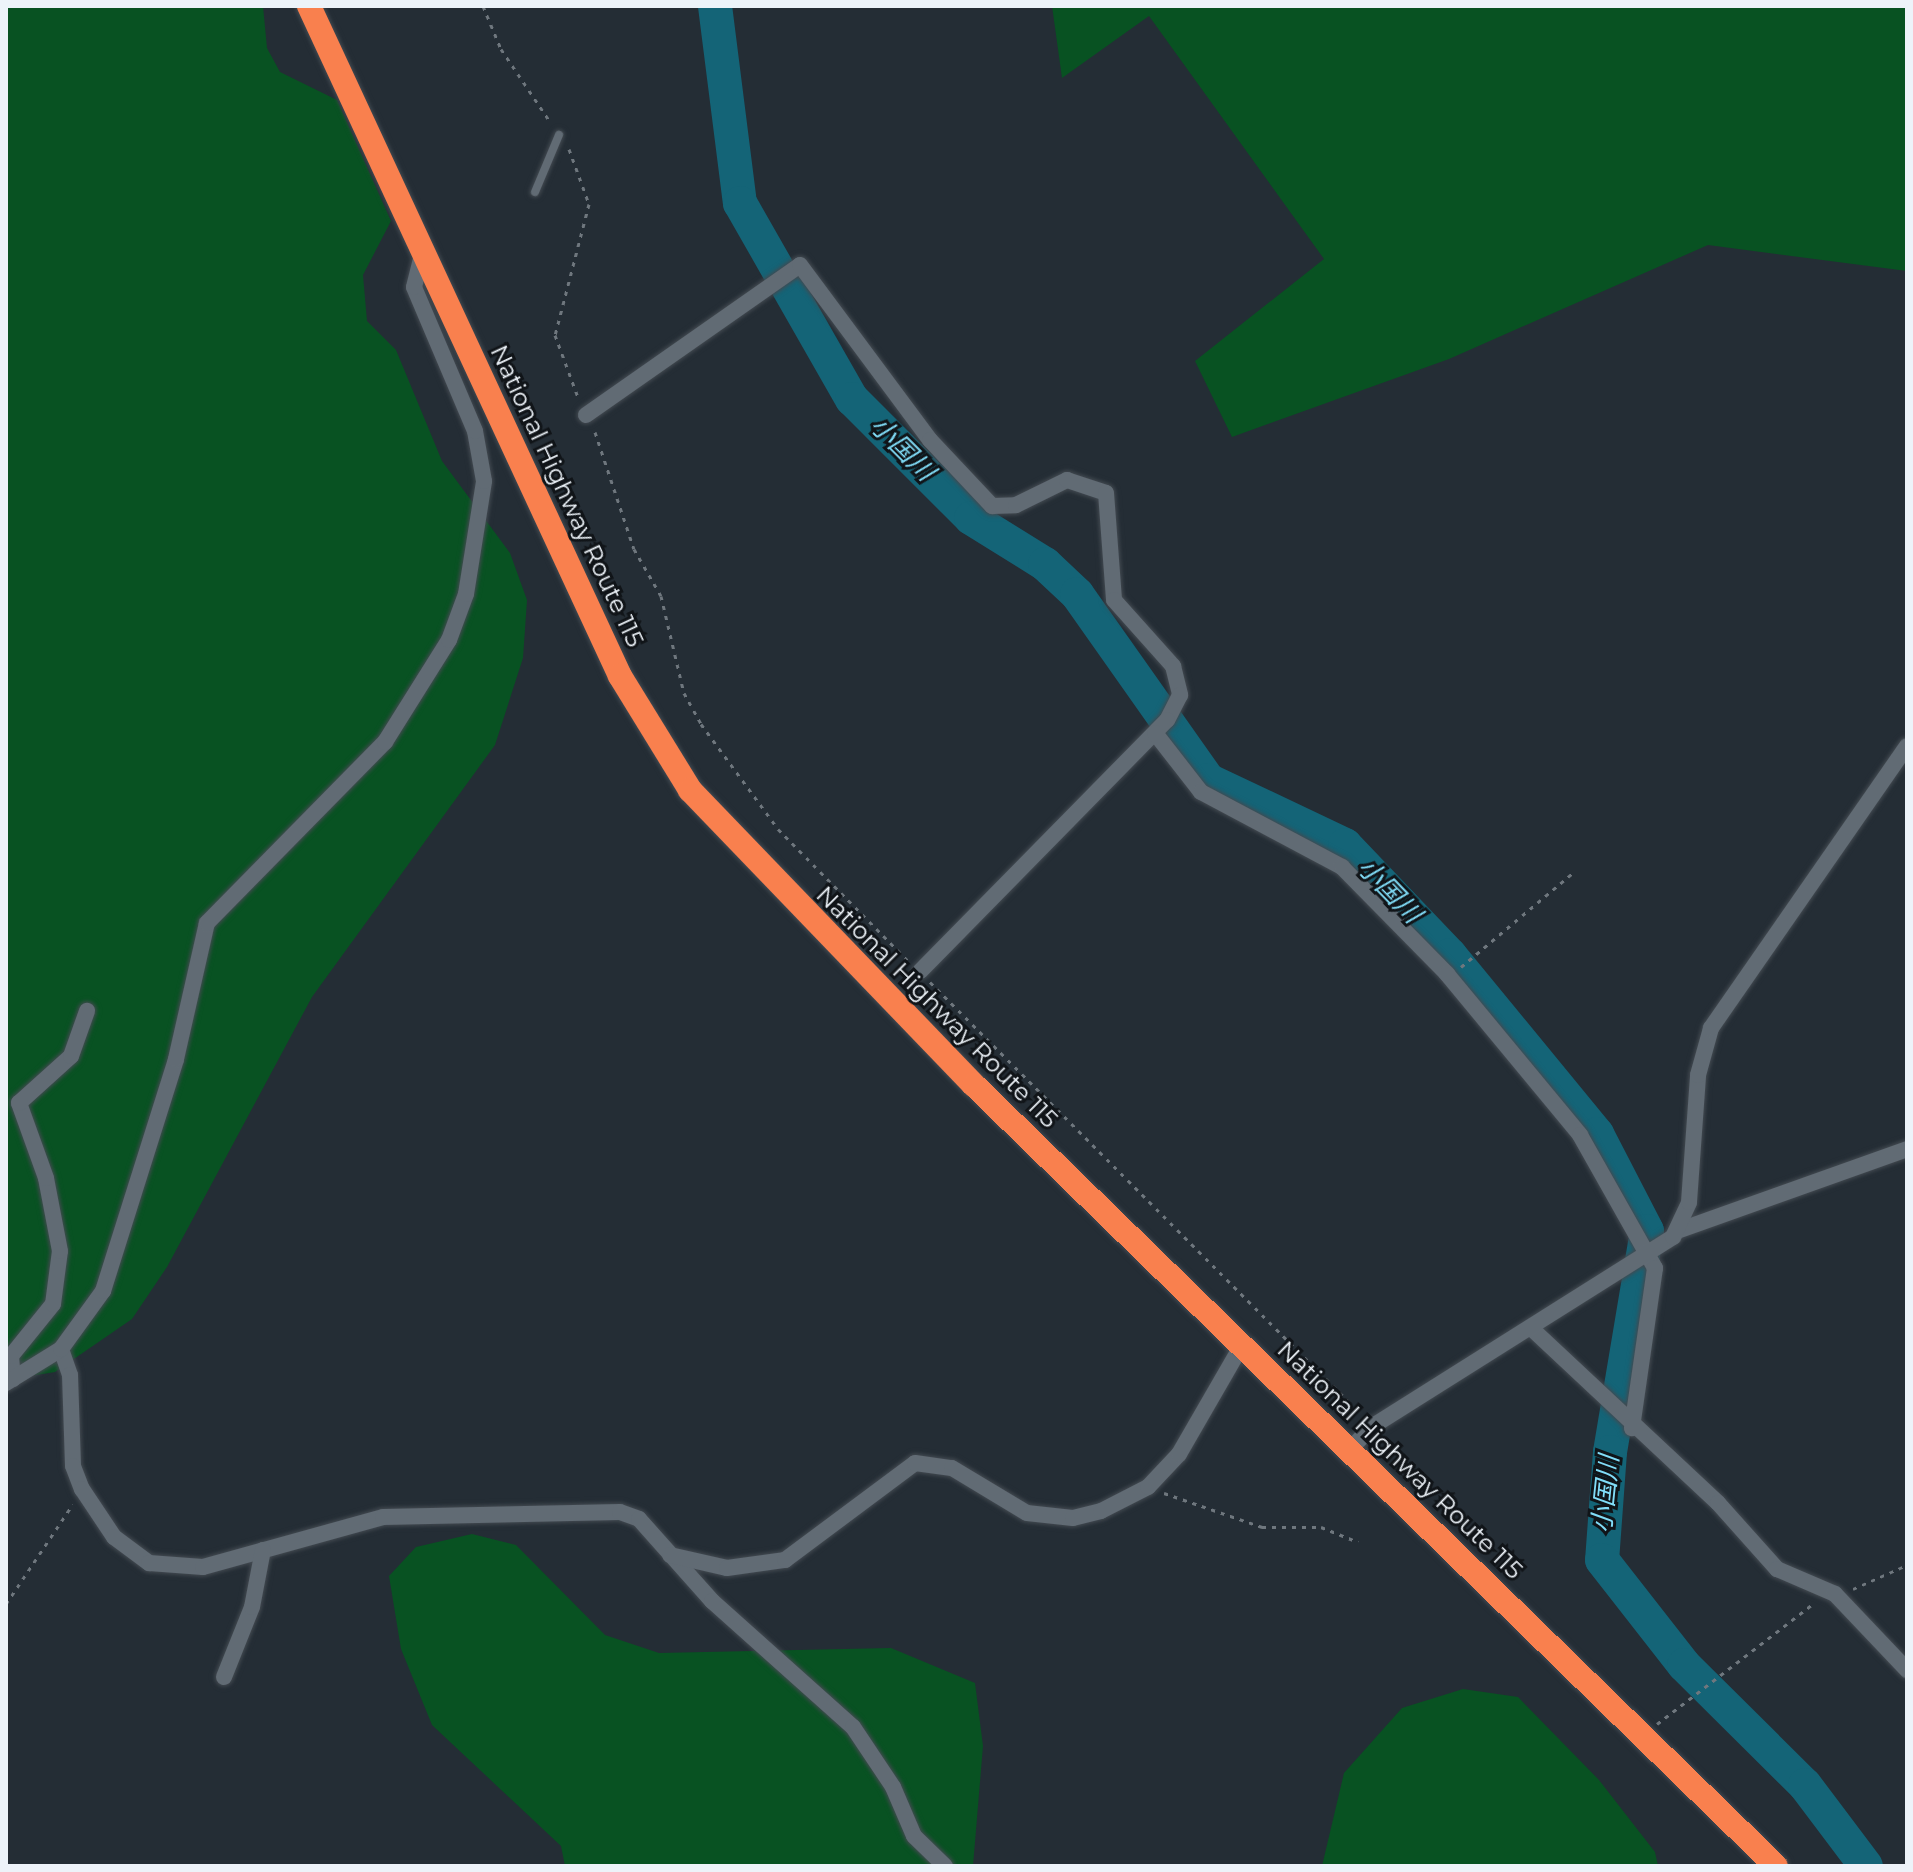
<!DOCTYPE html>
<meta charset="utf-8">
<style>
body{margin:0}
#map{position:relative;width:1913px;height:1872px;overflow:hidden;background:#242d35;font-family:Montserrat,"Noto Sans JP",sans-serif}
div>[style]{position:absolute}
.green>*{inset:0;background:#085222}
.river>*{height:34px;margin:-17px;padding:0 17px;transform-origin:17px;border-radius:17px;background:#146477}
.path>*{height:3px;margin-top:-1.5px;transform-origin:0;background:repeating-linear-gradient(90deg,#6f777e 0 4px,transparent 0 10px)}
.roads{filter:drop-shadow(0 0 2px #434a51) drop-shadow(0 0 2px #434a51)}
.lane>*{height:8px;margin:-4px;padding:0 4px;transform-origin:4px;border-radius:4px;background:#616b74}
.street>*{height:16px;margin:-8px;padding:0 8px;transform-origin:8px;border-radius:8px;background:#616b74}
.highway>*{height:24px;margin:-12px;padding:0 12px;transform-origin:12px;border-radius:12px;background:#f9804e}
span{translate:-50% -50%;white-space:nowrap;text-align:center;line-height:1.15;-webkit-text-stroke:6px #101418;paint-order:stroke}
.street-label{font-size:24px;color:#edf3f9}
.water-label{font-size:26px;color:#81ddf8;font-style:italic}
.frame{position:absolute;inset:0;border:8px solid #edf3f9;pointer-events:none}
</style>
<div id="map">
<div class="green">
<div style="clip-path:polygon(6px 6px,263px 6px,267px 48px,280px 72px,337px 100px,391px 221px,363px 275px,367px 321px,396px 350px,442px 461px,510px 553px,527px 600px,523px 658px,495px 745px,312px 997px,167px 1267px,132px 1319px,55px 1372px,6px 1380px)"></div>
<div style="clip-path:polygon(1052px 6px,1907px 6px,1907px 271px,1708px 245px,1449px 359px,1232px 437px,1195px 361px,1324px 259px,1149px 16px,1062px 78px)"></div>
<div style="clip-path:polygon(472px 1534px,516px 1545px,605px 1635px,659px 1653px,891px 1648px,975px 1683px,983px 1746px,973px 1866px,565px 1866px,561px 1846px,432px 1725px,401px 1649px,389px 1576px,416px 1547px)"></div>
<div style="clip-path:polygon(1463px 1689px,1518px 1697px,1599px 1780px,1655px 1852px,1658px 1866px,1322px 1866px,1344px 1773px,1402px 1708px)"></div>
</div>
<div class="river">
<div style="left:715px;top:6px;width:199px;rotate:82.8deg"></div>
<div style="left:740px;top:203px;width:226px;rotate:60.3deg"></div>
<div style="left:852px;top:399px;width:168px;rotate:45deg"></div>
<div style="left:971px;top:518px;width:87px;rotate:31.9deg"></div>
<div style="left:1045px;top:564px;width:44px;rotate:43.2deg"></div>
<div style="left:1077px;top:594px;width:228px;rotate:54.8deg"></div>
<div style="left:1208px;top:780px;width:152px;rotate:25.4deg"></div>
<div style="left:1345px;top:845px;width:152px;rotate:46.3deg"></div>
<div style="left:1450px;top:955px;width:232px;rotate:50.6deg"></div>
<div style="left:1597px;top:1134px;width:109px;rotate:62.7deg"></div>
<div style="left:1647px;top:1231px;width:224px;rotate:99.5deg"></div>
<div style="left:1610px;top:1452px;width:108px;rotate:94.2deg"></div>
<div style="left:1602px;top:1560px;width:133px;rotate:52deg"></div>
<div style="left:1684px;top:1665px;width:170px;rotate:44.8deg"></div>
<div style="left:1805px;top:1785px;width:101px;rotate:53deg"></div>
</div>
<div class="path">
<div style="left:483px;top:6px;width:47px;rotate:67.3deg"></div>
<div style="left:501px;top:49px;width:89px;rotate:56deg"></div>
<div style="left:569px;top:149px;width:59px;rotate:70deg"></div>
<div style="left:589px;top:204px;width:135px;rotate:104.5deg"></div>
<div style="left:555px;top:335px;width:69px;rotate:69.7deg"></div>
<div style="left:595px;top:432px;width:123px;rotate:71.6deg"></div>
<div style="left:634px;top:549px;width:54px;rotate:60.1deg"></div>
<div style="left:661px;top:596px;width:100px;rotate:76.7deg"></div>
<div style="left:684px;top:693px;width:35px;rotate:61deg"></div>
<div style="left:701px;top:724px;width:130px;rotate:53.7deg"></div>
<div style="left:778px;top:829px;width:184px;rotate:45.4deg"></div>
<div style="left:1461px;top:967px;width:149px;rotate:-40.1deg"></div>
<div style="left:930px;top:982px;width:609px;rotate:45.07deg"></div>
<div style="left:1164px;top:1493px;width:104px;rotate:19.1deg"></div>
<div style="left:1262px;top:1527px;width:59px"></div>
<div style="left:1321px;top:1527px;width:40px;rotate:22deg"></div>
<div style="left:1853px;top:1589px;width:59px;rotate:-24deg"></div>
<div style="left:6px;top:1604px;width:120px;rotate:-56.2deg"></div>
<div style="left:1657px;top:1724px;width:197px;rotate:-37.6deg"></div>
</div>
<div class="roads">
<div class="lane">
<div style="left:535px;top:192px;width:62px;rotate:-67.2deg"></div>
</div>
<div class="street">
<div style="left:586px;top:415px;width:261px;rotate:-35deg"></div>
<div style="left:800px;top:265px;width:218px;rotate:53.4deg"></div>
<div style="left:930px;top:440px;width:91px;rotate:46.8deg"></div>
<div style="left:992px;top:506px;width:24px;rotate:-2deg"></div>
<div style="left:1016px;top:505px;width:57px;rotate:-26.1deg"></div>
<div style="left:1067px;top:480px;width:41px;rotate:18.4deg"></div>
<div style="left:1106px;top:493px;width:107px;rotate:85.7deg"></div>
<div style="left:1114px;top:600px;width:89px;rotate:48.2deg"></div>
<div style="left:1173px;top:666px;width:30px;rotate:76deg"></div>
<div style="left:1180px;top:695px;width:28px;rotate:117deg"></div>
<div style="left:1167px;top:720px;width:352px;rotate:134.5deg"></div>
<div style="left:1155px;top:733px;width:75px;rotate:52.1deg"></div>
<div style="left:1201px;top:792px;width:160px;rotate:28deg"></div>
<div style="left:1342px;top:867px;width:150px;rotate:45.5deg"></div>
<div style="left:1447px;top:974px;width:209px;rotate:50.4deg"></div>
<div style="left:1580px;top:1135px;width:153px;rotate:60.6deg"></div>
<div style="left:1655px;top:1268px;width:162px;rotate:98.2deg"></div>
<div style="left:1677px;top:1231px;width:244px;rotate:-19.6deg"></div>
<div style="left:1531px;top:1328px;width:256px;rotate:43.1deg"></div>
<div style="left:1718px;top:1503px;width:89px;rotate:48.2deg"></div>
<div style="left:1777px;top:1569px;width:63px;rotate:23.3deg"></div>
<div style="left:1835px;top:1594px;width:105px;rotate:46.5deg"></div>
<div style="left:61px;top:1349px;width:28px;rotate:71deg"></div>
<div style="left:70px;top:1375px;width:91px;rotate:88.1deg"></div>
<div style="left:73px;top:1466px;width:25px;rotate:69deg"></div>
<div style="left:82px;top:1489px;width:58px;rotate:56.3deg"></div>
<div style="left:114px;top:1537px;width:44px;rotate:36.6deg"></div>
<div style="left:149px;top:1563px;width:54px;rotate:4.2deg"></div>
<div style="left:203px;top:1567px;width:187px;rotate:-15.5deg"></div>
<div style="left:383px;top:1517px;width:237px;rotate:-1.2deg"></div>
<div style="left:620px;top:1512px;width:20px;rotate:20deg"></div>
<div style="left:639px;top:1519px;width:110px;rotate:48.3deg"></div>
<div style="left:712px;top:1601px;width:189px;rotate:41.8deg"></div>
<div style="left:853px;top:1727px;width:72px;rotate:56.3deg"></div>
<div style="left:893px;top:1787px;width:53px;rotate:66.8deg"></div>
<div style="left:914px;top:1836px;width:43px;rotate:44.1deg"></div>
<div style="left:13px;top:1379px;width:23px;rotate:-95deg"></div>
<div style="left:11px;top:1356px;width:67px;rotate:-51.1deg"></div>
<div style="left:53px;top:1304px;width:53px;rotate:-82.5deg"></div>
<div style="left:60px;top:1251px;width:74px;rotate:-100.9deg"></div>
<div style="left:46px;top:1178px;width:80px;rotate:-109.8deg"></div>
<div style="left:19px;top:1103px;width:70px;rotate:-42.1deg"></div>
<div style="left:71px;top:1056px;width:48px;rotate:-70.4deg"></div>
<div style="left:6px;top:1383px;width:65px;rotate:-31.7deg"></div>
<div style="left:61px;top:1349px;width:72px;rotate:-54.1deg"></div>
<div style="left:103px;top:1291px;width:243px;rotate:-72.5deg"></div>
<div style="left:176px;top:1059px;width:139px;rotate:-77.2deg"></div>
<div style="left:207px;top:923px;width:254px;rotate:-45.5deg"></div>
<div style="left:385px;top:742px;width:120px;rotate:-57.9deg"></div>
<div style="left:449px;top:640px;width:49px;rotate:-69.7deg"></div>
<div style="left:466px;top:594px;width:114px;rotate:-80.9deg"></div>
<div style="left:484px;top:481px;width:51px;rotate:-100.2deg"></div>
<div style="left:475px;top:431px;width:156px;rotate:-113deg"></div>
<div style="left:414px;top:287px;width:37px;rotate:-76deg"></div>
<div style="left:1350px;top:1449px;width:33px;rotate:-45deg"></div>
<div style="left:1373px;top:1426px;width:355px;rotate:-32.2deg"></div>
<div style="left:1673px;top:1237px;width:38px;rotate:-65deg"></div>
<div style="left:1689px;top:1202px;width:127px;rotate:-85.9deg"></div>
<div style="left:1698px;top:1075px;width:49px;rotate:-74.5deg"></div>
<div style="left:1711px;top:1028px;width:343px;rotate:-55.2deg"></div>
<div style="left:670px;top:1555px;width:58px;rotate:12.8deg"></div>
<div style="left:727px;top:1568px;width:59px;rotate:-7.9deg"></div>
<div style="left:785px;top:1560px;width:162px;rotate:-36.7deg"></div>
<div style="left:915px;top:1463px;width:37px;rotate:8deg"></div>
<div style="left:952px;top:1468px;width:87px;rotate:31deg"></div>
<div style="left:1027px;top:1513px;width:46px;rotate:6.2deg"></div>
<div style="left:1073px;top:1518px;width:29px;rotate:-14deg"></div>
<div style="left:1101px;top:1511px;width:53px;rotate:-27.1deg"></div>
<div style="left:1148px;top:1487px;width:45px;rotate:-46.8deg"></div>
<div style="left:1179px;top:1454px;width:126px;rotate:-60deg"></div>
<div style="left:224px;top:1677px;width:75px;rotate:-68.2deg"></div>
<div style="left:252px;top:1607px;width:58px;rotate:-79.1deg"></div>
</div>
<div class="highway">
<div style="left:309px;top:6px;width:739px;rotate:65.1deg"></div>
<div style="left:620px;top:676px;width:134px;rotate:58.4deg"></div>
<div style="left:690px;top:790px;width:409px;rotate:46.1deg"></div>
<div style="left:974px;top:1085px;width:1119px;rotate:44.24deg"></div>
</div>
</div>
<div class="street-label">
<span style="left:567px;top:496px;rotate:65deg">National Highway Route 115</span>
<span style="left:937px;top:1007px;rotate:45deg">National Highway Route 115</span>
<span style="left:1400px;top:1460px;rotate:44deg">National Highway Route 115</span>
</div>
<div class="water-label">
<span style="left:902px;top:449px;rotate:45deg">小国川</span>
<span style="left:1389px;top:891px;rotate:46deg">小国川</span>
<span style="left:1606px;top:1494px;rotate:-84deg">小国川</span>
</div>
<div class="frame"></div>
</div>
